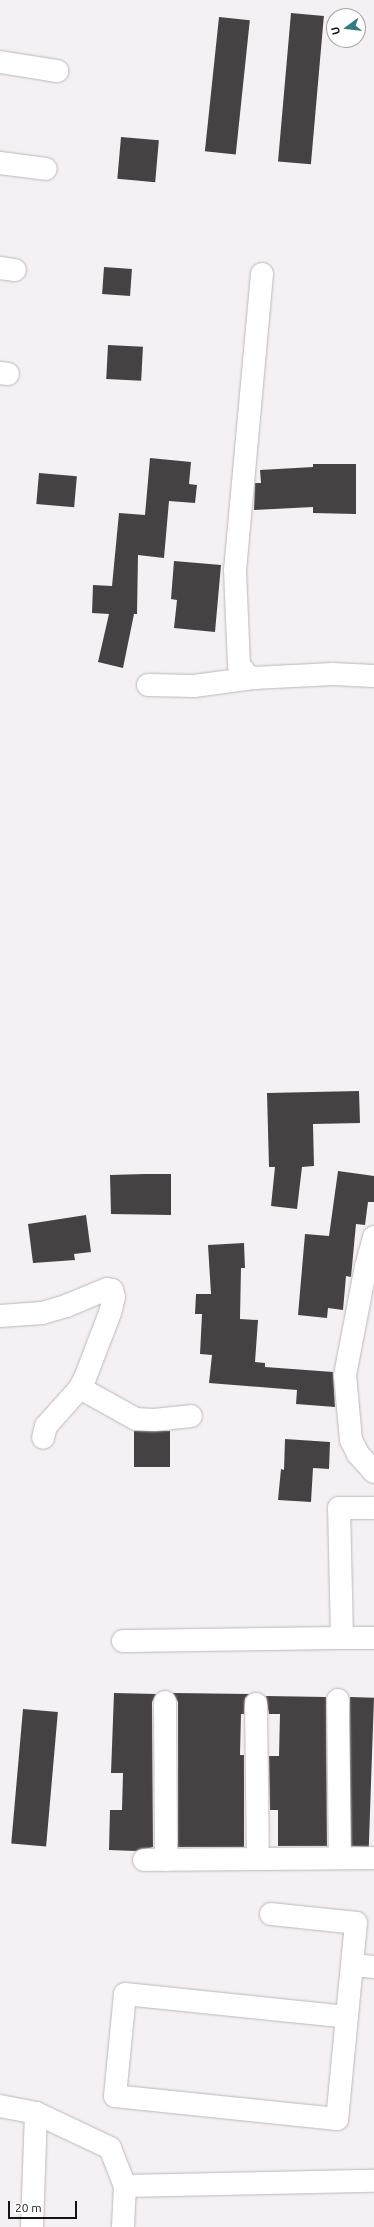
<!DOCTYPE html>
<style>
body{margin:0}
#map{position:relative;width:374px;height:2227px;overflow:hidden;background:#f5f0f3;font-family:Ubuntu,sans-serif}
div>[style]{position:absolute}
.building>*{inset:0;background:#464244;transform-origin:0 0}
.roads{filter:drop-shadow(0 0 1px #bcb7ba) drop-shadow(0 0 1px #bcb7ba)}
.minor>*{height:22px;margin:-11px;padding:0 11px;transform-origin:11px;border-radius:11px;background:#fff}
span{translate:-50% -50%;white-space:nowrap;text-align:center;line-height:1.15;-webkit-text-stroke:4px #fff;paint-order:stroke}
.north{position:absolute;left:326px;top:8px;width:40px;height:40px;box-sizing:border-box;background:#fff;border:1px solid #a1a1a1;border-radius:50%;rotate:255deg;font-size:11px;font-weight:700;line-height:16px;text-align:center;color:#151315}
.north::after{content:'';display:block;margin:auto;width:14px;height:18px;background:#337c80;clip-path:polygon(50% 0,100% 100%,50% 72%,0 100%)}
.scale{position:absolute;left:8px;top:2201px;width:69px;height:18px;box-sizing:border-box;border:2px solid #151315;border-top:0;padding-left:5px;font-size:12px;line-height:14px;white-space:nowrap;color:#151315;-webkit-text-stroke:3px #fff;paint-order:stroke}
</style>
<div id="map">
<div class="building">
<div style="left:291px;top:13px;width:33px;height:149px;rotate:5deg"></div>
<div style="left:219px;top:17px;width:31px;height:135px;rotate:6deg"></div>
<div style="left:121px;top:137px;width:38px;height:42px;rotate:5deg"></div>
<div style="left:104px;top:267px;width:28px;height:27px;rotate:4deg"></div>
<div style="left:108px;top:345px;width:35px;height:34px;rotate:3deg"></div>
<div style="clip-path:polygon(150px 458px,191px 462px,189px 484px,197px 485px,195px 503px,169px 501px,164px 558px,138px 555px,137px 614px,134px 614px,123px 668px,98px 662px,109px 614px,92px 613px,93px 585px,112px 586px,119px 513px,145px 515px)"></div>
<div style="clip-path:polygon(313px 464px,356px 464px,356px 514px,313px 513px,313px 507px,254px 510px,255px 483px,261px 483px,260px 470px,313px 467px)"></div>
<div style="left:39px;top:473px;width:38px;height:31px;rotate:5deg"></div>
<div style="clip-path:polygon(174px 561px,221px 565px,215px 632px,174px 628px,177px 600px,171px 599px)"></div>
<div style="clip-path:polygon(359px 1091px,360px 1123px,313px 1124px,314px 1166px,302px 1167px,297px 1209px,271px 1206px,275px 1167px,269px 1167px,267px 1093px)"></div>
<div style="clip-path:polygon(338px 1171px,374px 1176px,374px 1202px,368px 1202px,365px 1225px,356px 1224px,351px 1277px,346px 1276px,343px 1310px,328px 1308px,327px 1318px,298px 1315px,305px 1234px,329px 1236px)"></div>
<div style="clip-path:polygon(145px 1174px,171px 1174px,171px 1215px,111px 1214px,110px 1175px)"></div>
<div style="clip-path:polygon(86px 1215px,91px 1252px,74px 1254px,75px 1260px,33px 1263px,28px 1224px)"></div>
<div style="clip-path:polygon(244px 1243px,245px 1268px,241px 1268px,240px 1319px,258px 1320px,255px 1362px,265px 1363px,265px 1367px,333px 1372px,335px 1407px,296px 1404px,297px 1390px,209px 1383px,212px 1355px,200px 1354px,202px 1314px,195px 1314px,196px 1294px,211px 1294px,208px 1245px)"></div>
<div style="left:134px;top:1431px;width:36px;height:36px"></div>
<div style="clip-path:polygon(285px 1439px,330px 1442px,329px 1469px,313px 1468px,311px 1502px,278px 1500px,281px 1469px,284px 1470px)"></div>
<div style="clip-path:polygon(114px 1693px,156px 1694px,152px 1702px,153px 1847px,136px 1851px,109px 1850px,110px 1810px,122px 1810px,123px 1773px,111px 1773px)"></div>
<div style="clip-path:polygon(173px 1693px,249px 1694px,245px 1698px,244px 1714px,241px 1714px,240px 1755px,244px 1755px,244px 1847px,178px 1847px,178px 1702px)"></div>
<div style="clip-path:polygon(266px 1696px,326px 1697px,327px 1846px,278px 1846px,278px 1810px,270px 1810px,269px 1756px,279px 1756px,280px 1714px,269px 1714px)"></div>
<div style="left:350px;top:1697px;width:24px;height:149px;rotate:2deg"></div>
<div style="left:23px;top:1709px;width:35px;height:135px;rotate:5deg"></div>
</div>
<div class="roads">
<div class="minor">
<div style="left:0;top:62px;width:58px;rotate:9deg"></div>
<div style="left:0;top:163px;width:46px;rotate:7.4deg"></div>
<div style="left:0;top:268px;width:15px;rotate:8deg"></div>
<div style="left:262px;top:274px;width:297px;rotate:95.2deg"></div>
<div style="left:235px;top:570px;width:95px;rotate:87.6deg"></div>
<div style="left:239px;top:665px;width:13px;rotate:51deg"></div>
<div style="left:247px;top:675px;width:8px;rotate:23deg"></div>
<div style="left:254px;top:678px;width:79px;rotate:-2.9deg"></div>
<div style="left:333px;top:674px;width:41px;rotate:2.8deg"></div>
<div style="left:0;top:373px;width:8px;rotate:7deg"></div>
<div style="left:148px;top:685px;width:46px;rotate:1.2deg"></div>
<div style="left:194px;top:686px;width:61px;rotate:-7.6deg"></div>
<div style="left:374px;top:1237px;width:30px;rotate:105deg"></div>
<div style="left:366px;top:1266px;width:111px;rotate:100.9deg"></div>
<div style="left:345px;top:1375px;width:65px;rotate:84.7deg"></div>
<div style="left:351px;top:1440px;width:16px;rotate:63deg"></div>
<div style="left:358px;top:1454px;width:24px;rotate:48deg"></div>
<div style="left:0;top:1316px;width:42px;rotate:-4.1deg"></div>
<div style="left:42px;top:1313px;width:25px;rotate:-16deg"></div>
<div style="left:66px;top:1306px;width:44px;rotate:-22.5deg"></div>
<div style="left:107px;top:1289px;width:5px;rotate:11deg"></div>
<div style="left:112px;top:1290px;width:7px;rotate:74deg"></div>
<div style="left:114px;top:1297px;width:16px;rotate:104deg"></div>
<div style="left:110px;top:1313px;width:70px;rotate:111deg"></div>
<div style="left:85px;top:1378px;width:11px;rotate:117deg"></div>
<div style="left:80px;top:1388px;width:51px;rotate:131.8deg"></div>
<div style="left:46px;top:1426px;width:12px;rotate:104deg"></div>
<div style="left:80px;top:1388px;width:64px;rotate:29deg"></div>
<div style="left:136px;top:1419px;width:18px;rotate:3deg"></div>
<div style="left:154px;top:1420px;width:37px;rotate:-6deg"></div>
<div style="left:342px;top:1638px;width:32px"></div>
<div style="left:123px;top:1641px;width:219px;rotate:-0.8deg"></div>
<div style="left:342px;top:1638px;width:130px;rotate:-91.3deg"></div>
<div style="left:339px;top:1508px;width:35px"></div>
<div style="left:338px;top:1700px;width:158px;rotate:89.3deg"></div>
<div style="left:165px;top:1702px;width:158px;rotate:89.6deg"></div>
<div style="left:256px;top:1704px;width:155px;rotate:89.3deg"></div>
<div style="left:144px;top:1860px;width:230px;rotate:-0.5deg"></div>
<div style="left:271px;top:1914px;width:85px;rotate:6deg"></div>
<div style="left:356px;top:1923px;width:197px;rotate:95.5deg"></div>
<div style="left:337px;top:2119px;width:223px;rotate:-174.1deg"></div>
<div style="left:115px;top:2096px;width:102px;rotate:-84.4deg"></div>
<div style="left:125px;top:1994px;width:223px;rotate:5.9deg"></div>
<div style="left:352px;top:1965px;width:22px;rotate:5deg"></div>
<div style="left:0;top:2106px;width:37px;rotate:11deg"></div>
<div style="left:36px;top:2113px;width:82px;rotate:25.3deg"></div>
<div style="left:110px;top:2148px;width:41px;rotate:68.5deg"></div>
<div style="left:125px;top:2186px;width:41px;rotate:92.8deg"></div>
<div style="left:125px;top:2186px;width:249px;rotate:-1.2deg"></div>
<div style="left:32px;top:2227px;width:114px;rotate:-88deg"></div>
</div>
</div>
<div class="north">U</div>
<div class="scale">20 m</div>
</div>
